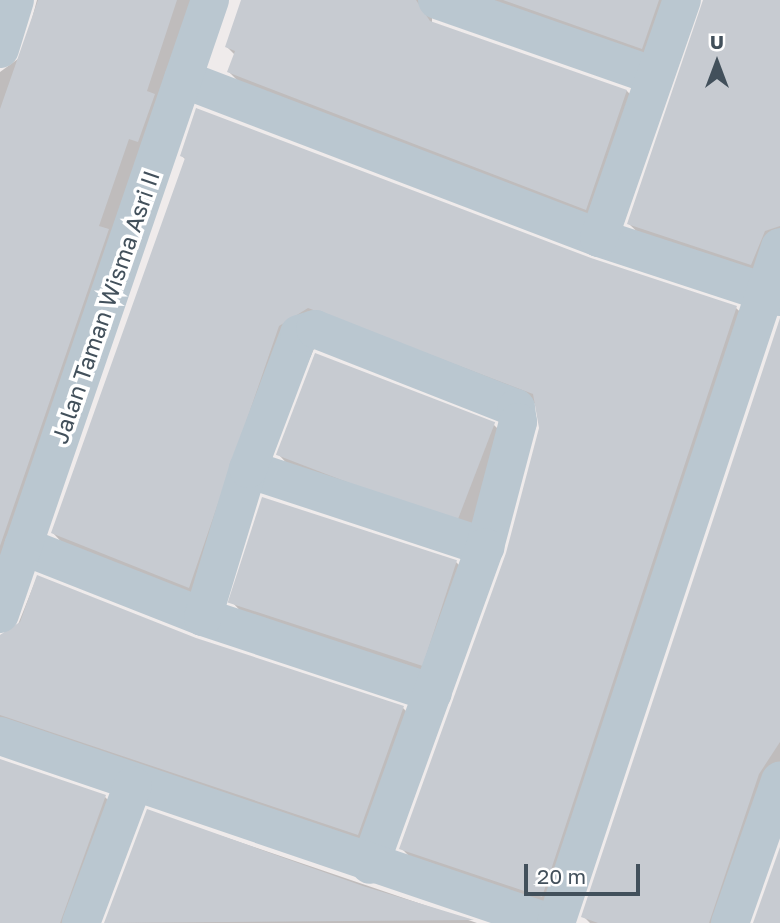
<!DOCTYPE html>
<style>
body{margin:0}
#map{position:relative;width:780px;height:923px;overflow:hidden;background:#efebeb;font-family:"Golos Text",sans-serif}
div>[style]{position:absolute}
.shadow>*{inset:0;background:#0003}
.building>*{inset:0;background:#c7cbd1;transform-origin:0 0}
.minor>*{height:38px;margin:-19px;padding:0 19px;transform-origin:19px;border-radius:19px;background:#bac7d0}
span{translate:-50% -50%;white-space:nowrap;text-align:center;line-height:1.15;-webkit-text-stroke:7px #fff;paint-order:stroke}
.street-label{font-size:23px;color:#42505b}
.north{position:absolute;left:682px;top:28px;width:70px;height:70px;-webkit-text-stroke:5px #fff;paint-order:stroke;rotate:0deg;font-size:19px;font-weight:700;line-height:28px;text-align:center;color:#42505b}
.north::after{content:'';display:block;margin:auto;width:24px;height:32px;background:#42505b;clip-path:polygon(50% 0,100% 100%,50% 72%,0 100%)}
.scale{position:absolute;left:524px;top:864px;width:116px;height:32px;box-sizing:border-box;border:4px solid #42505b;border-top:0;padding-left:9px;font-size:21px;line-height:24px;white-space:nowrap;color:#42505b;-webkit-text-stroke:5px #fff;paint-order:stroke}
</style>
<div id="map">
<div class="shadow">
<div style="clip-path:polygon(37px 0,198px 0,0 616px,0 72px,22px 56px)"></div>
<div style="clip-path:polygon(244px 0,441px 0,432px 8px,432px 23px,627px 91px,642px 107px,601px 224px,245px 88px,229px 72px,235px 55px,227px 47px)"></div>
<div style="clip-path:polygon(478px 0,682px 0,657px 63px)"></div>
<div style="clip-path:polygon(704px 0,780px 0,780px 247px,767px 279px,645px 239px,629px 224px)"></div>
<div style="clip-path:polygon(182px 156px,591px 260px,736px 308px,752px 323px,557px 912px,417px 864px,401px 848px,508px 553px,541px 428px,536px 404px,325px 323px,205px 602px,68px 549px,53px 533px,186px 160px)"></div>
<div style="clip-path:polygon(780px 322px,780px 783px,728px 923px,590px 923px,583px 916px)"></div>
<div style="clip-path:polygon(494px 425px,509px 440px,484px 532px,293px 470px,279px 455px)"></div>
<div style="clip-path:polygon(456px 562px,471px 577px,434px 679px,247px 618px,232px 602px)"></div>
<div style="clip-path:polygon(37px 577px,195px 639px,403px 708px,419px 724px,373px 849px,0 736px,0 635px,15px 632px)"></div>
<div style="clip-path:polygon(0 761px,105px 797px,120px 812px,79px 923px,0 923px)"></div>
<div style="clip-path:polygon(148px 811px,477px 923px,106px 923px)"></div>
</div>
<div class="building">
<div style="clip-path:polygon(38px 0,177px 0,147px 91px,155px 94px,138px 142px,129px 139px,99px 226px,109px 229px,0 546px,0 109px)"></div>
<div style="clip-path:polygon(241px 0,416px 0,430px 21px,627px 90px,586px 210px,227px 72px,235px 51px,225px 47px)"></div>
<div style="clip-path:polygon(503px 0,659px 0,642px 49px)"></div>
<div style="clip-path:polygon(703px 0,780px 0,780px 226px,765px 231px,751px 265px,627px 224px)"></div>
<div style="clip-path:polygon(196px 108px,591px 258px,737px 306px,542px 897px,399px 849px,506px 553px,539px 428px,533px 394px,308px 308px,279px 326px,189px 588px,51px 533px,185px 158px,180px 156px)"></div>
<div style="clip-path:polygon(780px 318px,780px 742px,759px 774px,709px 923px,598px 923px,581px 917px)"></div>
<div style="left:315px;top:353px;width:193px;height:109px;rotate:21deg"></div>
<div style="left:262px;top:497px;width:205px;height:111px;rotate:18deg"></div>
<div style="clip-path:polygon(37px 575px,196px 638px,404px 706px,358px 835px,0 715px,0 635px,20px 622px)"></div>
<div style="clip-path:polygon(0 759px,106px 795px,60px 923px,0 923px)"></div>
<div style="clip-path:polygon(147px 809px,363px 886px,474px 920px,104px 923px)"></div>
<div style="clip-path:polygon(780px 847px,780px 923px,753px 923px)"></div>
</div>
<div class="minor">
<div style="left:437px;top:0;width:230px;rotate:19.3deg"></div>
<div style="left:0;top:49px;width:51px;rotate:-73deg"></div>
<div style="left:183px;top:79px;width:445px;rotate:20.9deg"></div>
<div style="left:599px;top:238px;width:190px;rotate:18.1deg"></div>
<div style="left:599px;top:238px;width:252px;rotate:-70.8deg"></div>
<div style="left:248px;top:469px;width:250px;rotate:18.2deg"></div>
<div style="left:23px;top:546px;width:193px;rotate:21.5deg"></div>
<div style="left:203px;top:617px;width:242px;rotate:18.3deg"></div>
<div style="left:0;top:614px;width:649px;rotate:-71.12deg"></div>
<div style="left:203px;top:617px;width:155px;rotate:-73.1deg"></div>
<div style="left:248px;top:469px;width:144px;rotate:-69.3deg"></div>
<div style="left:299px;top:334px;width:17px;rotate:-17deg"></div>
<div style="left:315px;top:329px;width:216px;rotate:21.5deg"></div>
<div style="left:516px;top:408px;width:14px;rotate:82deg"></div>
<div style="left:518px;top:422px;width:129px;rotate:104.8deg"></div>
<div style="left:485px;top:547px;width:338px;rotate:109.9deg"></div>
<div style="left:0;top:736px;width:581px;rotate:18.78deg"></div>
<div style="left:81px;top:923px;width:147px;rotate:-69.4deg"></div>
<div style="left:556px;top:923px;width:712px;rotate:-71.67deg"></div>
<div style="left:730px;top:923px;width:151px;rotate:-70.6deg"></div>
</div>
<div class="street-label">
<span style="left:105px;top:307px;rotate:-71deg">Jalan Taman Wisma Asri II</span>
</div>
<div class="north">U</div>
<div class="scale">20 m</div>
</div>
